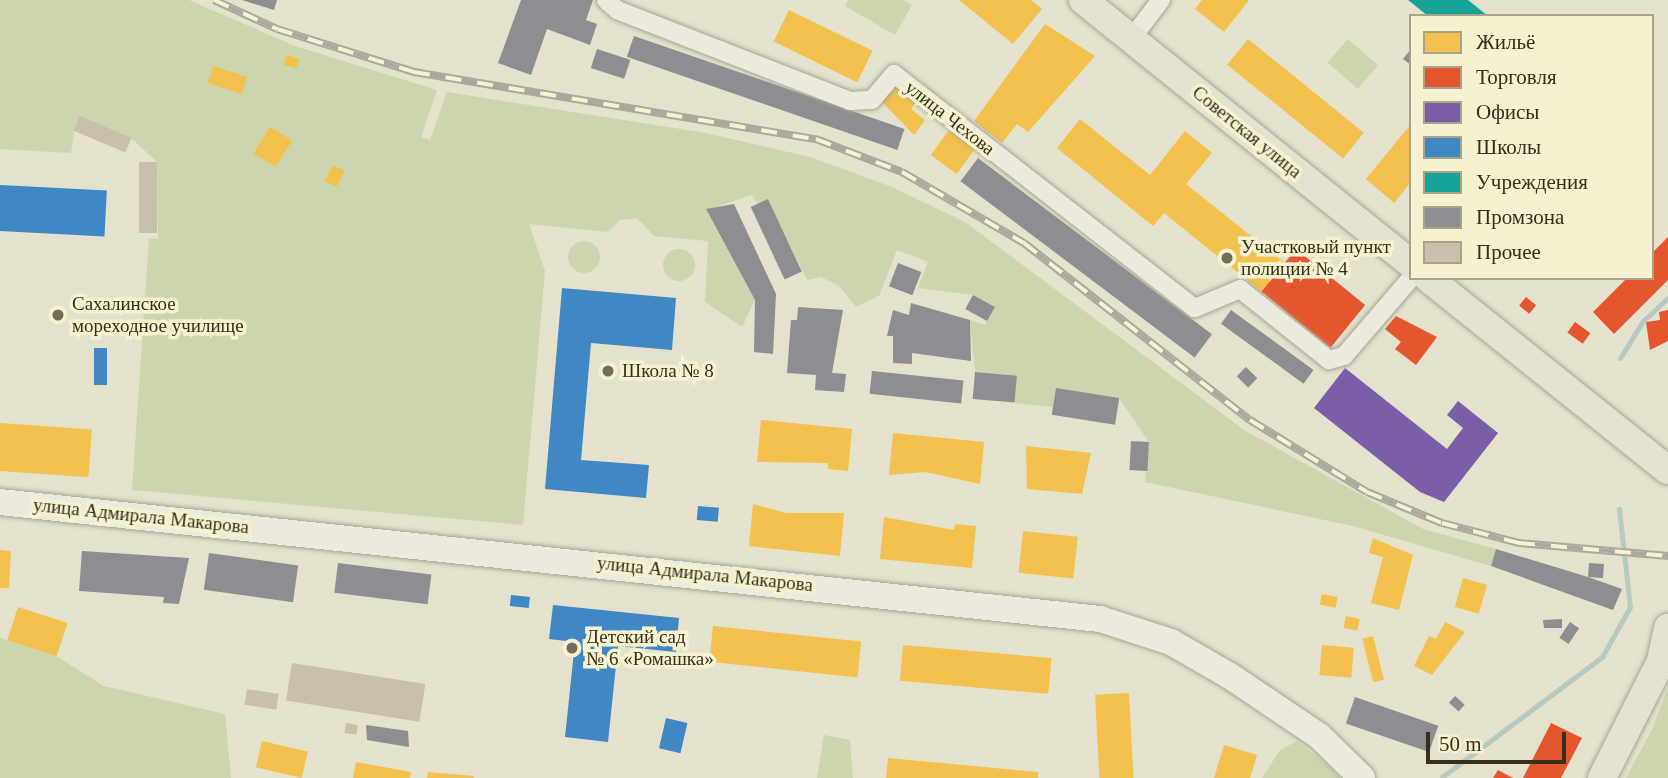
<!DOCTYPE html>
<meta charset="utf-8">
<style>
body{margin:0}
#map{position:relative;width:1668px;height:778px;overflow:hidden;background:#e4e1cc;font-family:Georgia,serif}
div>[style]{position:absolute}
.green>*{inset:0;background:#cdd5ae;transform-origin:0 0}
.round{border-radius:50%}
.homes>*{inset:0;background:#f2c14e;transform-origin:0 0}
.shops>*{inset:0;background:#e4572e;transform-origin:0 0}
.offices>*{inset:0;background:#7b5ea7}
.schools>*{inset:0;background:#3f88c5;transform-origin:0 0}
.public>*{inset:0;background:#17a398}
.industry>*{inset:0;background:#8d8d92;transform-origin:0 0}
.stream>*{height:5px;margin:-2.5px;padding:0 2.5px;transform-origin:2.5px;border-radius:2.5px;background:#b7cac2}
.building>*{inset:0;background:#c8c0ad;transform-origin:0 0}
.roads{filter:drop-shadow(0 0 2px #a9a595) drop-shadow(0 0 2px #a9a595)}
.minor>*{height:18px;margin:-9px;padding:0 9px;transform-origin:9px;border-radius:9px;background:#eceadd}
.secondary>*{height:26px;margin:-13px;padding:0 13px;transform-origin:13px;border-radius:13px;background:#eceadd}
.primary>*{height:28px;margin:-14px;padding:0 14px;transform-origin:14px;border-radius:14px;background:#e3e1cf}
.rail>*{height:8px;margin-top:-4px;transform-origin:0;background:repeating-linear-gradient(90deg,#f5f2d1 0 16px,#aba99d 0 32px);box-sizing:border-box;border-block:2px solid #aba99d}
.dots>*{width:19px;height:19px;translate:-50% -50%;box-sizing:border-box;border:4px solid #f5f2d1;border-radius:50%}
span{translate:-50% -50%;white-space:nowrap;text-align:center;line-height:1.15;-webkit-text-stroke:7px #f5f2d1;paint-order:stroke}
.street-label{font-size:19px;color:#372f1d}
.poi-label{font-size:19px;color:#372f1d}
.left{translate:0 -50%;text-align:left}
.legend{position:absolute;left:1409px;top:14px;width:245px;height:266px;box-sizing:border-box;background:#f5f2d1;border:2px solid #a9a489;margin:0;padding:9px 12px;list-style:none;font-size:21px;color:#372f1d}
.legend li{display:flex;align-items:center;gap:14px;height:35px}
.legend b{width:35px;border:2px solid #a9a489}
.scale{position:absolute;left:1426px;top:732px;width:140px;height:32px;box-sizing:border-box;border:4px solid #372f1d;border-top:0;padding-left:9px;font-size:21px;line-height:24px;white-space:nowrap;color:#372f1d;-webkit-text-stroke:5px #f5f2d1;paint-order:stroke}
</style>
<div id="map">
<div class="green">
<div style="clip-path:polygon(0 0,189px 0,295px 46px,437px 90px,421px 137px,430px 140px,447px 92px,706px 133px,810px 157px,892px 187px,965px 222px,1244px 430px,1423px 529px,1496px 549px,1491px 566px,1353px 526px,1145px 482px,1149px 442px,1119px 398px,1056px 389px,1053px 407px,1014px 403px,1016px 376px,975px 372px,970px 320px,985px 325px,994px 307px,973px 295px,918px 288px,928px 262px,897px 250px,879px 296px,856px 307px,839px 286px,821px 277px,807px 280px,768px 200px,757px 204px,752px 195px,706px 210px,755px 300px,742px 327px,705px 302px,708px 241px,654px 236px,637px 218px,620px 220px,608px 232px,529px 224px,545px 271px,523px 525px,132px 490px,149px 238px,158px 239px,157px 162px,131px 138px,74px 131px,71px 153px,0 149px)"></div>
<div style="clip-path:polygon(848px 0,903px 0,912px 5px,895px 35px,845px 6px)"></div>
<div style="left:1348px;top:39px;width:40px;height:31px;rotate:41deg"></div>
<div class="round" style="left:568px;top:241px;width:32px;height:32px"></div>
<div class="round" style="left:663px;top:249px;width:32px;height:32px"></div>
<div style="clip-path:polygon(0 638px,56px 656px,104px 686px,225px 714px,231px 778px,0 778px)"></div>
<div style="clip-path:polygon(1668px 688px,1668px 778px,1626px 778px,1652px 729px)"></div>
<div style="clip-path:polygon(824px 735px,850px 740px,853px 778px,817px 778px)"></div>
<div style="clip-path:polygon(1297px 741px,1334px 771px,1340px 778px,1262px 778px,1280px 750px)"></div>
</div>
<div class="homes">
<div style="clip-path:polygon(959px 0,1031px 0,1042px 9px,1013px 44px)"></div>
<div style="clip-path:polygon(1202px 0,1249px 0,1224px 32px,1195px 9px)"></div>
<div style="left:789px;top:10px;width:93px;height:35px;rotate:26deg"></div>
<div style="clip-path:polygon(1045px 24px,1095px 56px,1028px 132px,1017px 124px,1002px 143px,974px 121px)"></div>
<div style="left:1248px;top:39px;width:149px;height:33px;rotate:39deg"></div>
<div style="left:287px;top:55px;width:13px;height:10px;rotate:18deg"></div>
<div style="left:213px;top:66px;width:36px;height:18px;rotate:18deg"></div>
<div style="clip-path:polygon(896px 84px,917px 101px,911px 109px,925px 120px,914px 135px,882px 102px)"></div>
<div style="clip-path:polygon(1080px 119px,1150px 175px,1185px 131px,1212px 153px,1186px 184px,1285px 263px,1262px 292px,1164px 213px,1153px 226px,1057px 148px)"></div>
<div style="clip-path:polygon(1411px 124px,1411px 182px,1394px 203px,1366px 179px)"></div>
<div style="left:270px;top:127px;width:26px;height:31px;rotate:32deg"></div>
<div style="left:949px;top:130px;width:32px;height:31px;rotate:36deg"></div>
<div style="left:333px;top:165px;width:13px;height:18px;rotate:27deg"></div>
<div style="clip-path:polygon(761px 420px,852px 429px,848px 471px,828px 469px,828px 463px,757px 462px)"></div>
<div style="left:0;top:423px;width:92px;height:48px;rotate:4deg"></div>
<div style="clip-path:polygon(893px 433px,984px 442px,980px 484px,925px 472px,889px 475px)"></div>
<div style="clip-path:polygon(1026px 446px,1091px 453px,1082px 494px,1027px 489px)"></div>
<div style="clip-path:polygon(753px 504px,786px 513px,844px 513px,840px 556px,749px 546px)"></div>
<div style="clip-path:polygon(884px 517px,954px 530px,955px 524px,976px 526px,972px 568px,880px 559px)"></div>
<div style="left:1023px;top:531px;width:55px;height:42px;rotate:6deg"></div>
<div style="clip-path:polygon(1373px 538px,1413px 555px,1399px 610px,1371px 603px,1383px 557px,1369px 553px)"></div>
<div style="clip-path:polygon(0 550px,11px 551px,9px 588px,0 588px)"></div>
<div style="left:1463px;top:578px;width:25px;height:30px;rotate:16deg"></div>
<div style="left:1322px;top:594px;width:16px;height:11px;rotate:11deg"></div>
<div style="left:18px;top:607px;width:52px;height:35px;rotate:18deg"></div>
<div style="left:1346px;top:616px;width:14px;height:12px;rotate:12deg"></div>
<div style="clip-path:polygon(1445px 622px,1465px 632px,1432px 675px,1414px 666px,1429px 636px,1436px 639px)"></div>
<div style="left:713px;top:626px;width:149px;height:36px;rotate:6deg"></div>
<div style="left:1373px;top:636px;width:45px;height:11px;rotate:76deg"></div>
<div style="left:903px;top:645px;width:149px;height:36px;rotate:5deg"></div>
<div style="left:1322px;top:645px;width:32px;height:30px;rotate:5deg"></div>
<div style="left:1129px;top:693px;width:85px;height:34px;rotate:87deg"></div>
<div style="left:262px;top:741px;width:47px;height:27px;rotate:13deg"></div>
<div style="clip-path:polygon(1224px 745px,1257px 755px,1250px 778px,1214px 778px)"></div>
<div style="clip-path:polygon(888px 758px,1038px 772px,1038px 778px,886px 778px)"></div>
<div style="clip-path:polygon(356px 762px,411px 772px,410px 778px,353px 778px)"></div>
<div style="clip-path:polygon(428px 772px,474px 776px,474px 778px,427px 778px)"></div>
</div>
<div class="shops">
<div style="clip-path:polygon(1668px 237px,1668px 280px,1614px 334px,1593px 312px,1627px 278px,1652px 278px,1652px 253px)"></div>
<div style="left:1296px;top:249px;width:89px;height:55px;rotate:39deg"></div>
<div style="left:1526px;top:297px;width:13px;height:11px;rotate:39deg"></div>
<div style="clip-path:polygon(1668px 310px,1668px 341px,1650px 350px,1646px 322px,1660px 320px,1659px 312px)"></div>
<div style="clip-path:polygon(1396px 316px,1437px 337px,1416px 365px,1395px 349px,1401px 342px,1385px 329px)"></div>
<div style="left:1575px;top:322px;width:19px;height:13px;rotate:36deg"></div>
<div style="clip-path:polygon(1551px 723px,1582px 738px,1561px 778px,1523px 778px)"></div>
<div style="clip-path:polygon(1498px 770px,1513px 778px,1493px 778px)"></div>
</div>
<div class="offices">
<div style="clip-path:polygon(1345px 368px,1447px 449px,1463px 428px,1447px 415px,1458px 401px,1498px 433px,1444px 502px,1420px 492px,1314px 408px)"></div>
</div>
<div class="schools">
<div style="left:0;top:185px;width:107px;height:46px;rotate:3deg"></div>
<div style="clip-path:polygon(562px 288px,676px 298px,672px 350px,591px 343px,581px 460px,649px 465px,646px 498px,545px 489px)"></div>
<div style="left:94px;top:348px;width:13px;height:37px"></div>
<div style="left:698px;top:506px;width:21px;height:14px;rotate:5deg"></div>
<div style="left:511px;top:595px;width:19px;height:11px;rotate:6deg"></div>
<div style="clip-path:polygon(553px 605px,679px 618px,676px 652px,618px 646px,608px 742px,565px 737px,575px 642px,549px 639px)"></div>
<div style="left:666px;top:718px;width:22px;height:31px;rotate:13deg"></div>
</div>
<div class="public">
<div style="clip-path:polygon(1408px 0,1468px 0,1488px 16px,1428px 16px)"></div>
</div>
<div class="industry">
<div style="clip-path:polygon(242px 0,277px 0,274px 10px)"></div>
<div style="clip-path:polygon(521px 0,593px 0,586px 20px,597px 24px,590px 45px,547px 29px,531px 75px,498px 63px)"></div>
<div style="left:634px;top:36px;width:286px;height:22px;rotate:19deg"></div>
<div style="left:597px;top:49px;width:35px;height:20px;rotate:18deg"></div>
<div style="clip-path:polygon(1411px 49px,1411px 65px,1403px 59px)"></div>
<div style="left:978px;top:158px;width:293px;height:29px;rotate:37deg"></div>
<div style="left:768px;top:199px;width:80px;height:19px;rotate:65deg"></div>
<div style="clip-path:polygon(734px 204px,776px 294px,773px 354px,754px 352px,755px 300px,706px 209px)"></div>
<div style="left:898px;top:263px;width:25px;height:25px;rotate:21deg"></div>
<div style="left:973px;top:295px;width:25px;height:16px;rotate:29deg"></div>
<div style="clip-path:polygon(911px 303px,970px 320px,971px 361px,912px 353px,912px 364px,893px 363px,893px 336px,887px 336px,893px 310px,909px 315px)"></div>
<div style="clip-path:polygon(798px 307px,843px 310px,832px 373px,846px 374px,844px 392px,815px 390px,816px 375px,787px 373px,791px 320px,797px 320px)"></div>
<div style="left:1231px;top:310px;width:102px;height:17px;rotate:36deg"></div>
<div style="left:1246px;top:367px;width:16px;height:13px;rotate:45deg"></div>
<div style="left:872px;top:371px;width:92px;height:23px;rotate:6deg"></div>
<div style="left:975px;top:372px;width:42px;height:27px;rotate:5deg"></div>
<div style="left:1056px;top:388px;width:64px;height:27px;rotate:9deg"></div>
<div style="left:1131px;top:441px;width:18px;height:29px;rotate:3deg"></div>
<div style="clip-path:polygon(1496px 549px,1588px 577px,1622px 589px,1613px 610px,1491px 566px)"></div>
<div style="clip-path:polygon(82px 551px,189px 558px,179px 604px,163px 603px,164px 597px,79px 591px)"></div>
<div style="left:209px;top:553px;width:90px;height:37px;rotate:8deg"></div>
<div style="left:338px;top:563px;width:94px;height:30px;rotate:7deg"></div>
<div style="left:1589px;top:563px;width:15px;height:14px;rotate:4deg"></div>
<div style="clip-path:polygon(1562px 619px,1562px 628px,1544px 628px,1543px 620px)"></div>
<div style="left:1570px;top:622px;width:11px;height:19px;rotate:34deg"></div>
<div style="left:1455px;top:696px;width:13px;height:9px;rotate:42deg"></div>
<div style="left:1355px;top:697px;width:88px;height:28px;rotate:19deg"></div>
<div style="clip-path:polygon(366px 725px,408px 731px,409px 747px,367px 740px)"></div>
</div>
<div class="stream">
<div style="left:1620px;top:358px;width:44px;rotate:-58.1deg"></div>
<div style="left:1643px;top:321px;width:34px;rotate:-43deg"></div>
<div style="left:1442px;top:777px;width:200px;rotate:-36.9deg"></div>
<div style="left:1602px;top:657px;width:57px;rotate:-60.8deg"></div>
<div style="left:1630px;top:607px;width:99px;rotate:-96.4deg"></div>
</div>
<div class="building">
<div style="left:80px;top:116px;width:56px;height:16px;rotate:23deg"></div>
<div style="left:139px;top:162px;width:18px;height:71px"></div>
<div style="left:292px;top:663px;width:135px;height:38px;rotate:9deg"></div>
<div style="left:247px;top:689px;width:32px;height:16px;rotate:9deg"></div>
<div style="left:346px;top:723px;width:12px;height:10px;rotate:9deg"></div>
</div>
<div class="roads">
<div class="minor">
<div style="left:606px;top:0;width:15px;rotate:42deg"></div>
<div style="left:617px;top:10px;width:250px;rotate:21.3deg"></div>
<div style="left:850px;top:101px;width:22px;rotate:-3deg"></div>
<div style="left:872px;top:100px;width:34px;rotate:-50deg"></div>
<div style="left:894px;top:74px;width:381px;rotate:37.9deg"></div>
<div style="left:1195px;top:308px;width:49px;rotate:-22.9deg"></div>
<div style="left:1240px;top:289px;width:114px;rotate:38.6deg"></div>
<div style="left:1329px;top:360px;width:16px;rotate:-15deg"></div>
<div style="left:1344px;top:356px;width:103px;rotate:-49.3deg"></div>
<div style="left:1132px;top:38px;width:48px;rotate:-52.7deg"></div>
</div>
<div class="secondary">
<div style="left:0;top:502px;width:1106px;rotate:6.07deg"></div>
<div style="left:1100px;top:619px;width:75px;rotate:17.9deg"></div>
<div style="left:1171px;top:642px;width:68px;rotate:30deg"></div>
<div style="left:1230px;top:676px;width:107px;rotate:34deg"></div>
<div style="left:1319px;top:736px;width:60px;rotate:44.3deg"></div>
</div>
<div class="primary">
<div style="left:1083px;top:0;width:421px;rotate:38.8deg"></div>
<div style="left:1428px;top:278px;width:307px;rotate:38.7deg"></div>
<div style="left:1602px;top:778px;width:131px;rotate:-63.2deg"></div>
<div style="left:1661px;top:661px;width:34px;rotate:-78deg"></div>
</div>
</div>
<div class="rail">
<div style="left:214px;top:0;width:69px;rotate:24.7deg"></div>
<div style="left:277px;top:29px;width:144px;rotate:17.4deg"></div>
<div style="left:414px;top:72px;width:408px;rotate:9.5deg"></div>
<div style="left:816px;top:139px;width:92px;rotate:21deg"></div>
<div style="left:902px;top:172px;width:141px;rotate:30.2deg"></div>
<div style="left:1024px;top:243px;width:287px;rotate:38.1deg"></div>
<div style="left:1250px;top:420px;width:137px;rotate:31.6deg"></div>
<div style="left:1367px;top:492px;width:81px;rotate:22.5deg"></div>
<div style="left:1442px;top:523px;width:80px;rotate:14.6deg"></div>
<div style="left:1519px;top:543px;width:150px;rotate:5deg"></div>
</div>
<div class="dots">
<div style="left:1227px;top:258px;background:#746d5a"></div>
<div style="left:58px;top:315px;background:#746d5a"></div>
<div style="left:608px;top:371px;background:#746d5a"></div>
<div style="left:572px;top:648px;background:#746d5a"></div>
</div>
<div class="street-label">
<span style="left:950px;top:118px;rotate:38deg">улица Чехова</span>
<span style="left:1247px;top:132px;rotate:39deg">Советская улица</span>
<span style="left:141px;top:516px;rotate:6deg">улица Адмирала Макарова</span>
<span style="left:705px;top:574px;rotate:6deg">улица Адмирала Макарова</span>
</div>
<div class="poi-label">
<span class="left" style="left:1241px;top:258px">Участковый пункт<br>полиции № 4</span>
<span class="left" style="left:72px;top:315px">Сахалинское<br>мореходное училище</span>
<span class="left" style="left:622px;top:371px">Школа № 8</span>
<span class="left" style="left:586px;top:648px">Детский сад<br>№ 6 «Ромашка»</span>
</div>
<ul class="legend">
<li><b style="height:19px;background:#f2c14e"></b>Жильё</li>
<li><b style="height:19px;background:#e4572e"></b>Торговля</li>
<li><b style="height:19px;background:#7b5ea7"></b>Офисы</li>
<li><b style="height:19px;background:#3f88c5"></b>Школы</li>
<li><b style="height:19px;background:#17a398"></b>Учреждения</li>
<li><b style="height:19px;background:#8d8d92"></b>Промзона</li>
<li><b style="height:19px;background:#c8c0ad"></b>Прочее</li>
</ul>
<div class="scale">50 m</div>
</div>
